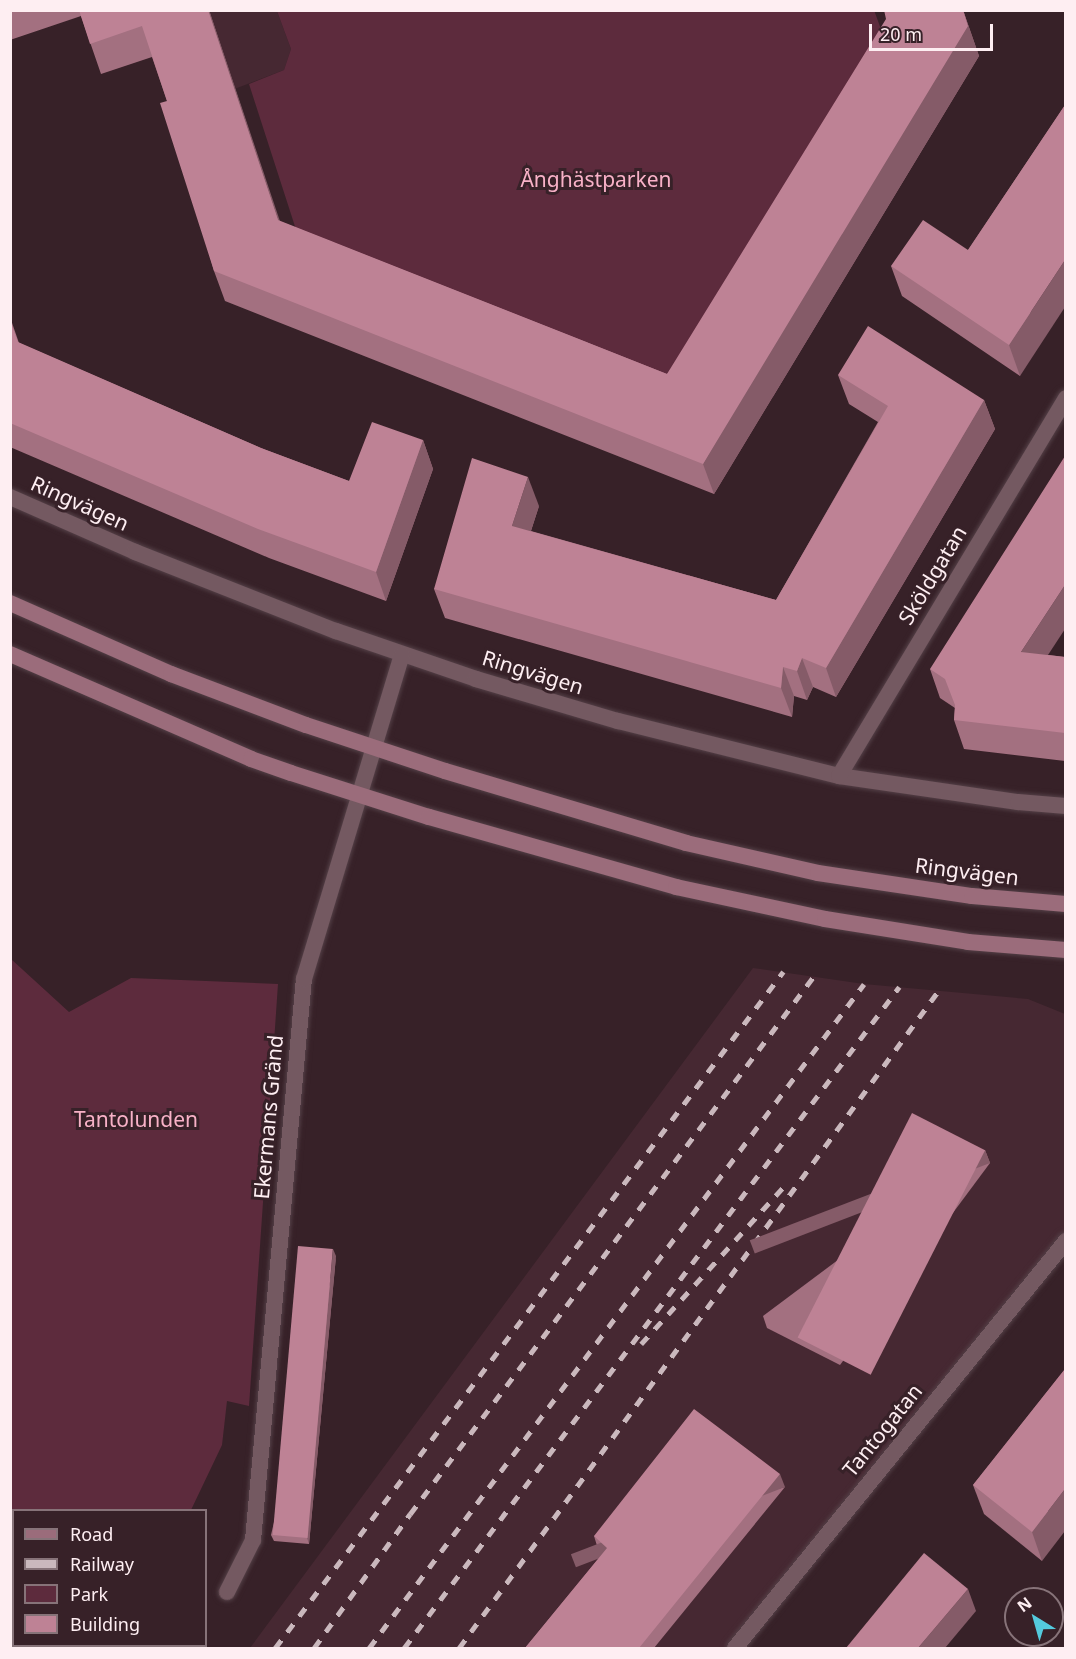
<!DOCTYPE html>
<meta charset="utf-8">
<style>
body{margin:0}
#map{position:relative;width:1076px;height:1659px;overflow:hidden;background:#372128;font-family:"Noto Sans",sans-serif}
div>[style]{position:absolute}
.built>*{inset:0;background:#462832}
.green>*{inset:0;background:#5d2b3d}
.roads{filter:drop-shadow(0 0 2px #544047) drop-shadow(0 0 2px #544047)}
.minor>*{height:16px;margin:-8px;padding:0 8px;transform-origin:8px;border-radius:8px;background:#745961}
.secondary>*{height:16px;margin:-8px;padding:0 8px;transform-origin:8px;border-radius:8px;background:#9b6c7b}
.rail>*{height:4.5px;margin-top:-2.25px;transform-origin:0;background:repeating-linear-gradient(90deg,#cab8bd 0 10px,transparent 0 20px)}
.wall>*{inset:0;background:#a37080}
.shaded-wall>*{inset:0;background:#855b68;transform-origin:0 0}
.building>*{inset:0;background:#be8295;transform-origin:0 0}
span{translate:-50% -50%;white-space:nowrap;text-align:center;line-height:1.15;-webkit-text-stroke:6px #372128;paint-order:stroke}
.park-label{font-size:21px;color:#f8b1c7}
.street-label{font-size:21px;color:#feeef2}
.frame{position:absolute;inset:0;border:12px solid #feeef2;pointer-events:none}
.legend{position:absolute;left:12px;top:1509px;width:195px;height:138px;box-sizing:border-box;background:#372128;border:2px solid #877379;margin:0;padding:8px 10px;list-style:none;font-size:18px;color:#feeef2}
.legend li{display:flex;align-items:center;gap:12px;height:30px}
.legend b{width:30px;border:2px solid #877379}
.north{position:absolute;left:1004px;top:1587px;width:60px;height:60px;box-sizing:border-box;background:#372128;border:2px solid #877379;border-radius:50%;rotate:323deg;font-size:16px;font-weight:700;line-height:24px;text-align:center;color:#feeef2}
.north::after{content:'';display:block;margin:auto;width:21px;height:27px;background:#54cadd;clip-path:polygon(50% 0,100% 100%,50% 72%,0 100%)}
.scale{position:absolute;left:869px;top:24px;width:124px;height:27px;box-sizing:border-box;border:3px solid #feeef2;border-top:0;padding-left:8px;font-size:18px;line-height:21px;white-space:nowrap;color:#feeef2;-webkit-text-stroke:4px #372128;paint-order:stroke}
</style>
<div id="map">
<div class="built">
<div style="clip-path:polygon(188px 11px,277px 11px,291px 49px,284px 70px,216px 96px)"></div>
<div style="clip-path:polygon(753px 968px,864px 984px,1028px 999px,1065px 1014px,1065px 1248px,739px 1648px,250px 1648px)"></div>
</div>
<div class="green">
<div style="clip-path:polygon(874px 10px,882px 32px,665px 387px,300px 242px,249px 84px,284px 70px,291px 49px,277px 11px)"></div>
<div style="clip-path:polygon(11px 959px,69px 1012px,131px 978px,278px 984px,249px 1406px,227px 1401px,222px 1445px,191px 1510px,14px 1510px,14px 1646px,127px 1646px,127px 1648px,11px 1648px)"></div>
</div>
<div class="roads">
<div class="minor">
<div style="left:10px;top:497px;width:137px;rotate:23.7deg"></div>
<div style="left:135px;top:552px;width:216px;rotate:21.5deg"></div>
<div style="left:336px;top:631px;width:148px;rotate:18.9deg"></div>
<div style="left:476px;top:679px;width:148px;rotate:16.5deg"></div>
<div style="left:618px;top:721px;width:228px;rotate:14deg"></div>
<div style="left:839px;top:776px;width:181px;rotate:8.3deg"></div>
<div style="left:1018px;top:802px;width:48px;rotate:4.8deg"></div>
<div style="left:839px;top:776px;width:441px;rotate:-59deg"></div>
<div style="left:227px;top:1592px;width:58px;rotate:-63.4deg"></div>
<div style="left:253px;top:1540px;width:563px;rotate:-84.81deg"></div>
<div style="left:304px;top:979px;width:339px;rotate:-73.2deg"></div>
<div style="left:735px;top:1648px;width:525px;rotate:-50.88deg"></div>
</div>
<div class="secondary">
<div style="left:10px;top:603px;width:176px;rotate:23.8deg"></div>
<div style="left:171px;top:674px;width:144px;rotate:20.7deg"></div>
<div style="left:306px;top:725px;width:146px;rotate:18.3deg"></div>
<div style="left:445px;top:771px;width:252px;rotate:16.6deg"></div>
<div style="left:686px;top:843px;width:135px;rotate:12.8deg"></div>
<div style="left:818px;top:873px;width:156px;rotate:8.5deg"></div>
<div style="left:972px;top:896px;width:94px;rotate:4.9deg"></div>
<div style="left:10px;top:654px;width:263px;rotate:23.5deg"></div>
<div style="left:251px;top:759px;width:42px;rotate:19.3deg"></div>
<div style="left:291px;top:773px;width:145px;rotate:17.7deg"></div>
<div style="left:429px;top:817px;width:257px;rotate:15.8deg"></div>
<div style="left:676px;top:887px;width:152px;rotate:12.1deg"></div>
<div style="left:825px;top:919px;width:145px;rotate:9.1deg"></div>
<div style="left:968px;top:942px;width:98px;rotate:4.7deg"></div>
</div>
</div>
<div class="rail">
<div style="left:641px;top:1344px;width:216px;rotate:-47.8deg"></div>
<div style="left:275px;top:1648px;width:846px;rotate:-53.08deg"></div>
<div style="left:314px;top:1648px;width:165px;rotate:-54.4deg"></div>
<div style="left:410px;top:1514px;width:673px;rotate:-53.1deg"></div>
<div style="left:369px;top:1648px;width:828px;rotate:-53.3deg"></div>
<div style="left:404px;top:1648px;width:826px;rotate:-53.17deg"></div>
<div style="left:459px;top:1648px;width:814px;rotate:-53.89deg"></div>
</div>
<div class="wall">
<div style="clip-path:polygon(10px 10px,209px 10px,279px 221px,667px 374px,963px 10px,979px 56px,714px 494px,225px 301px,214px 271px,167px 101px,152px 57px,101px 74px,81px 16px,10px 40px)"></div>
<div style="clip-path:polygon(1065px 105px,1020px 376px,902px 296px,891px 266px,968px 250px)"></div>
<div style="clip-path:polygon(10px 317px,19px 343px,261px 448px,349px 481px,423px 440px,433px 469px,386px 601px,269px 558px,10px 447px)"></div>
<div style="clip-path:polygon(838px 375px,984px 400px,995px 429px,836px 697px,813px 687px,807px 700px,794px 696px,792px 717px,445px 618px,434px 589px,539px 506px,531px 531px,776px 600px,878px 422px,849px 404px)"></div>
<div style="clip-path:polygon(1049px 655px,1065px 657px,1065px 761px,964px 749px,954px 720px,955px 708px,940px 698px,930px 669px)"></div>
<div style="clip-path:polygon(985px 1150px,990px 1163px,840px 1365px,767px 1328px,763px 1316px)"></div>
<div style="clip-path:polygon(336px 1256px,309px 1544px,274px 1541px,271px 1535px)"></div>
<div style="clip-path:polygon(1065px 1369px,1042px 1561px,984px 1514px,973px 1485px)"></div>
<div style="clip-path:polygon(785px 1487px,654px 1648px,525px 1648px,603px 1553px,598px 1549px,594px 1536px)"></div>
</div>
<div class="shaded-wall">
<div style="clip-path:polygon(208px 10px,209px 10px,290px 251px,278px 220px)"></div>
<div style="clip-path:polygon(963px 10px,979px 56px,714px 494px,703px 464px)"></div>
<div style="clip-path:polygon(1065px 260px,1065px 307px,1020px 376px,1009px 345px)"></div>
<div style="clip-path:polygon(984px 400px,995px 429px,836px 697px,826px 668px)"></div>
<div style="clip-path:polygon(423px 440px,433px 469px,386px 601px,376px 572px)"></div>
<div style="clip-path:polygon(528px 477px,539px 506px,523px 555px,512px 526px)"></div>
<div style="clip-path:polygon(1065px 585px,1065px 629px,1031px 681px,1021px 652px)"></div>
<div style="clip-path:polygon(802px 658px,813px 687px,807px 700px,797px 671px)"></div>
<div style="clip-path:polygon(783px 667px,794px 696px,792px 717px,781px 688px)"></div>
<div style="left:985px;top:1150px;width:14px;height:252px;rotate:69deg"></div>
<div style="clip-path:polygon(333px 1249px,336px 1256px,309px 1544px,307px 1538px)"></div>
<div style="left:780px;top:1474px;width:14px;height:224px;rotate:69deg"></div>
<div style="clip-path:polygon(1065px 1489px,1065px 1531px,1042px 1561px,1032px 1532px)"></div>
<div style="clip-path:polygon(968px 1589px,976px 1611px,945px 1648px,918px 1648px)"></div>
</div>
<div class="building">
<div style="clip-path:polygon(79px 10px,208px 10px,278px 220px,667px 374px,886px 19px,884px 10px,963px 10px,968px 26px,703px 464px,214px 271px,160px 103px,167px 101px,142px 26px,90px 44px)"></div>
<div style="clip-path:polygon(1065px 105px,1065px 260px,1009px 345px,891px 266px,923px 220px,968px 250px)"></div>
<div style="clip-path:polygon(10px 320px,18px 342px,261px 448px,349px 481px,372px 422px,423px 440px,376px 572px,258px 529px,10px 423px)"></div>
<div style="clip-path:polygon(868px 326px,984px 400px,826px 668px,802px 658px,797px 671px,783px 667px,781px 688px,434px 589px,472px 458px,528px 477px,512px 526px,776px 600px,888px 406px,838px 375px)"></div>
<div style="clip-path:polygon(1065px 456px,1065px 585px,1021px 652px,1065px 657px,1065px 733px,954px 720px,955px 705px,945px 679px,930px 669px)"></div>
<div style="left:912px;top:1113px;width:82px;height:252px;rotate:27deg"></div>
<div style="left:298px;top:1246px;width:35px;height:290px;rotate:5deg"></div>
<div style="clip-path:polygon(1065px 1369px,1065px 1489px,1032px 1532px,973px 1485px)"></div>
<div style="clip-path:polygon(694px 1409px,780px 1474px,639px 1648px,525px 1648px,607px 1548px,594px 1536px)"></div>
<div style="clip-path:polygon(924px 1553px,968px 1589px,918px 1648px,846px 1648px)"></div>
</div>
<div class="park-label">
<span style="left:596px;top:179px">Ånghästparken</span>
<span style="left:136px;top:1119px">Tantolunden</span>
</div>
<div class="street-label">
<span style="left:80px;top:503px;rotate:24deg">Ringvägen</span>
<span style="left:932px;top:575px;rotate:-59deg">Sköldgatan</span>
<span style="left:533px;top:672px;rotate:17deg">Ringvägen</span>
<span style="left:967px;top:871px;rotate:7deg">Ringvägen</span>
<span style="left:268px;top:1117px;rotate:-85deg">Ekermans Gränd</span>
<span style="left:882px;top:1430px;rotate:-51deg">Tantogatan</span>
</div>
<div class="frame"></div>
<ul class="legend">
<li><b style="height:8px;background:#9b6c7b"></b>Road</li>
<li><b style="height:8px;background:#cab8bd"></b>Railway</li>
<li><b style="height:16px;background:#5d2b3d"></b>Park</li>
<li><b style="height:16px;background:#be8295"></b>Building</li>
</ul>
<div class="north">N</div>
<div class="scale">20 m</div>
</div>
